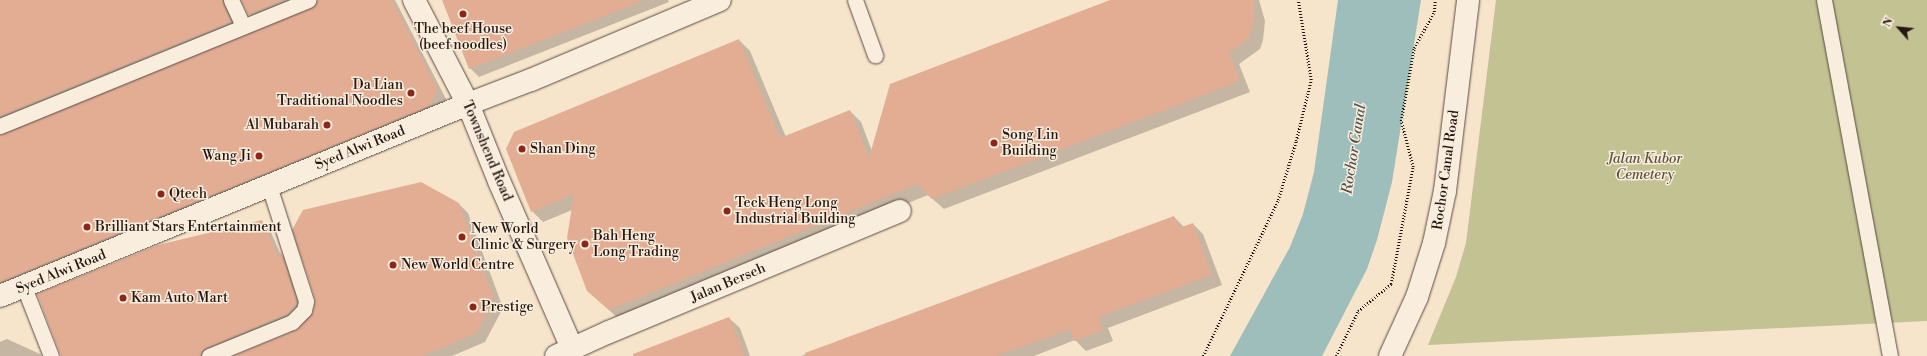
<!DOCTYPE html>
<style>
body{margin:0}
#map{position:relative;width:1927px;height:356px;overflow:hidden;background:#f6e4cb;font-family:"Libre Bodoni",serif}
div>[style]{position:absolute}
.green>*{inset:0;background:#c2c293}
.water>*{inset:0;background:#9dbeba}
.shadow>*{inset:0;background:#0003}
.building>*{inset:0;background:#e3ad94}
.path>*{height:2.5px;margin-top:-1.25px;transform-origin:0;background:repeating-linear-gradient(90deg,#251711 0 1px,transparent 0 3px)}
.roads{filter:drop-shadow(0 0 1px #594a40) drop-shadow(0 0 1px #594a40)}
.lane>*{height:15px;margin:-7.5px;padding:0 7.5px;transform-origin:7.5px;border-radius:7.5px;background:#f9eddd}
.street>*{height:22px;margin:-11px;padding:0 11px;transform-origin:11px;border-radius:11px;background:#f9eddd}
.secondary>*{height:22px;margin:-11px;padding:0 11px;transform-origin:11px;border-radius:11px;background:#f9eddd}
.dots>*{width:11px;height:11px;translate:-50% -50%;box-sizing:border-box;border:2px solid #f9eddd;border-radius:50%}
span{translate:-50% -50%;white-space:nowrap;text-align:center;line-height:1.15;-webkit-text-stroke:3px #f9eddd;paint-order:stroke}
.poi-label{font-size:14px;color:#251711}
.right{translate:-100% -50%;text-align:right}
.left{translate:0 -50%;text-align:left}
.street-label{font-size:14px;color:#251711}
.park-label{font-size:14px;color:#5c533e;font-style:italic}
.water-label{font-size:15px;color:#4f514c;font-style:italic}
.north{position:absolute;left:1879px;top:8px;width:40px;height:40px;-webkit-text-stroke:3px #f9eddd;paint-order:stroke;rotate:297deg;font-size:11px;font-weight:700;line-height:16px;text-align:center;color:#251711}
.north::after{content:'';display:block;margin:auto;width:14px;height:18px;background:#251711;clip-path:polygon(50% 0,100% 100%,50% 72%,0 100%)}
</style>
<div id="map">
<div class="green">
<div style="clip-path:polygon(1496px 0,1927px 0,1927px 321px,1428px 345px,1456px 277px,1466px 243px)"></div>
</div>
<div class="water">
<div style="clip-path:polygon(1338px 0,1421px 0,1392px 182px,1377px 240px,1367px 269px,1322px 356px,1230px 356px,1290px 247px,1303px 214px,1314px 172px)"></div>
</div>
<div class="shadow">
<div style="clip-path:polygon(0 0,239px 0,239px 30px,0 132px)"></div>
<div style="clip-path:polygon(242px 0,313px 0,257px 23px,249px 14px)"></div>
<div style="clip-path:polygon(316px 0,395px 0,446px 99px,437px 115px,0 296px,0 136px,312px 9px,318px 0)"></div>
<div style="clip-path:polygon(443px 0,668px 0,669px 2px,479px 77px,470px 68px)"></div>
<div style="clip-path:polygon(1112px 0,1259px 0,1265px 21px,1263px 40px,1260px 49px,1239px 64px,1250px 92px,944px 209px,928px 195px,620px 320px,599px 301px,572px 210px,543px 222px,532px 211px,739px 40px,750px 51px,786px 137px,850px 111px,861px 122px,872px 151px)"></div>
<div style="clip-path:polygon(458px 203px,468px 213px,503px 308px,485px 342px,452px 356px,235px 356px,296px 331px,312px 317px,316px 303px,294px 230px)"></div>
<div style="clip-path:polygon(1174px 217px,1184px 227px,1193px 224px,1203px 234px,1222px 285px,1108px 328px,1113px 341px,1086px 351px,1075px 340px,1034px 356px,801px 356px)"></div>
<div style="clip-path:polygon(261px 221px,270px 230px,280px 253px,290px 262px,305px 311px,216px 356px,62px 356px)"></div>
<div style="clip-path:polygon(729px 318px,740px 328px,750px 356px,651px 356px)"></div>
<div style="clip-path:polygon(7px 339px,40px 354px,42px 356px,0 356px,0 342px)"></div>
</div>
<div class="building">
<div style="clip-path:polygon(0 0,222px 0,231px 22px,0 116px)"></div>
<div style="clip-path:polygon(241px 0,284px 0,248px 15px)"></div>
<div style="clip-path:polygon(317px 0,392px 0,438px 90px,428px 107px,0 282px,0 135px,311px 8px,315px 5px)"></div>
<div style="clip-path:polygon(442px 0,640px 0,640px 2px,469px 69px)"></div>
<div style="clip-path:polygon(1110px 0,1254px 0,1254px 20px,1249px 38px,1229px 53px,1240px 81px,932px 199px,917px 184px,609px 310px,587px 291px,567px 238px,574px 194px,531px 212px,506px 149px,514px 132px,739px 39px,780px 138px,850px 110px,869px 158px,890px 84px)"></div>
<div style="clip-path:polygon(421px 182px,459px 203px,494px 299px,477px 333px,422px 356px,233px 356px,296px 330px,313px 312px,315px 298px,292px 230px,303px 210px)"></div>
<div style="clip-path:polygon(1174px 216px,1179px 228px,1193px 223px,1212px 275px,1098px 317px,1103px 330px,1074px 341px,1070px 329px,996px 356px,805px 356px,805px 353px)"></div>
<div style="clip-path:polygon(262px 220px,278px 257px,281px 252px,297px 301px,296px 305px,287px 314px,206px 348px,202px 351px,200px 356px,61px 356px,37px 294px,158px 245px)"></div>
<div style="clip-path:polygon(729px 317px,745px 356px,633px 356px,633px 354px)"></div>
</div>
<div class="path">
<div style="left:1203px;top:356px;width:173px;rotate:-64.3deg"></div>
<div style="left:1278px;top:200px;width:62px;rotate:-73deg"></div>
<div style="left:1296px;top:141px;width:63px;rotate:-76.2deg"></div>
<div style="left:1311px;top:80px;width:81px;rotate:-99.2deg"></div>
<div style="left:1336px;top:356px;width:50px;rotate:-63.9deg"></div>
<div style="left:1358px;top:311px;width:43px;rotate:-39.3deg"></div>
<div style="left:1391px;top:284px;width:119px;rotate:-79.4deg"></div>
<div style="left:1413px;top:167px;width:48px;rotate:-104.6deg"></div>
<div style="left:1401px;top:121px;width:74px;rotate:-79.9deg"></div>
<div style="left:1414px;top:48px;width:41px;rotate:-60.9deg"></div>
<div style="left:1434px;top:12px;width:12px;rotate:-85deg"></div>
</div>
<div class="roads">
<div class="lane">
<div style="left:231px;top:0;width:29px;rotate:65deg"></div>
<div style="left:855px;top:0;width:59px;rotate:70deg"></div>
<div style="left:1824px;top:0;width:362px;rotate:79.5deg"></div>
<div style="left:0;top:126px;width:333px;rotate:-22.2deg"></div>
<div style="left:24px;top:287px;width:74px;rotate:68.6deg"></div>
<div style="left:209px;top:356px;width:90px;rotate:-22.3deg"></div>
<div style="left:292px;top:322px;width:17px;rotate:-45deg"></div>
<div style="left:304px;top:310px;width:9px;rotate:-77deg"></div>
<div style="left:306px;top:301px;width:121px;rotate:-107.8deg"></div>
</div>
<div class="street">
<div style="left:414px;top:0;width:117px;rotate:62.6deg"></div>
<div style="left:468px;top:104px;width:83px;rotate:68.1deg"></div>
<div style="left:499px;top:181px;width:184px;rotate:66.4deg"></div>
<div style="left:556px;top:356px;width:58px;rotate:-24.4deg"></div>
<div style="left:609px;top:332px;width:315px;rotate:-22.6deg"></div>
<div style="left:1390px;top:356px;width:65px;rotate:-65.4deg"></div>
<div style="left:1417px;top:297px;width:57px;rotate:-72.5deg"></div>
<div style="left:1434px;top:243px;width:53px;rotate:-78.1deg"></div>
<div style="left:1445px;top:191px;width:192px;rotate:-83.1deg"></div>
</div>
<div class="secondary">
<div style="left:0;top:296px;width:506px;rotate:-22.31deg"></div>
<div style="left:468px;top:104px;width:67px;rotate:-20.9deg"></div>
<div style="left:531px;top:80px;width:205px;rotate:-22.9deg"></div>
</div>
</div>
<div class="dots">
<div style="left:463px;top:14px;background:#8f2418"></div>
<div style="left:411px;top:93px;background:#8f2418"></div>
<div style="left:327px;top:125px;background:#8f2418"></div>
<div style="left:994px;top:143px;background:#8f2418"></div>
<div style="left:522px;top:149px;background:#8f2418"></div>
<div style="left:259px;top:156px;background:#8f2418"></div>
<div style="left:161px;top:194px;background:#8f2418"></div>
<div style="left:727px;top:211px;background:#8f2418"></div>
<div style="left:87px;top:227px;background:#8f2418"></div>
<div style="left:462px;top:237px;background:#8f2418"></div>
<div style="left:585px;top:244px;background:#8f2418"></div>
<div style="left:393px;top:265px;background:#8f2418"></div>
<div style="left:123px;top:298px;background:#8f2418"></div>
<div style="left:473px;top:307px;background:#8f2418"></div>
</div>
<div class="poi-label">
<span style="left:463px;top:37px">The beef House<br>(beef noodles)</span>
<span class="right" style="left:403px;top:93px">Da Lian<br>Traditional Noodles</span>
<span class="right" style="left:319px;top:125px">Al Mubarah</span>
<span class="left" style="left:1002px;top:143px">Song Lin<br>Building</span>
<span class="left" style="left:530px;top:149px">Shan Ding</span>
<span class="right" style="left:251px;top:156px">Wang Ji</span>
<span class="left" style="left:169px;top:194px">Qtech</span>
<span class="left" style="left:735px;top:211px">Teck Heng Long<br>Industrial Building</span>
<span class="left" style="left:95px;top:227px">Brilliant Stars Entertainment</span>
<span class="left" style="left:471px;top:237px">New World<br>Clinic &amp; Surgery</span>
<span class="left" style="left:593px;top:244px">Bah Heng<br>Long Trading</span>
<span class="left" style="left:401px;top:265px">New World Centre</span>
<span class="left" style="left:131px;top:298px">Kam Auto Mart</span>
<span class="left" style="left:481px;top:307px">Prestige</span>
</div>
<div class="street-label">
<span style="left:360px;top:148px;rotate:-22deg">Syed Alwi Road</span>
<span style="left:487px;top:151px;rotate:67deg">Townshend Road</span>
<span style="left:1446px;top:170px;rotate:-82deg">Rochor Canal Road</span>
<span style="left:61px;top:272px;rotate:-22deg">Syed Alwi Road</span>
<span style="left:728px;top:283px;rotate:-23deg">Jalan Berseh</span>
</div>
<div class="park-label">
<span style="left:1645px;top:167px">Jalan Kubor<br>Cemetery</span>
</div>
<div class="water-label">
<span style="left:1354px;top:149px;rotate:-81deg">Rochor Canal</span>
</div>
<div class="north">N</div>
</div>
